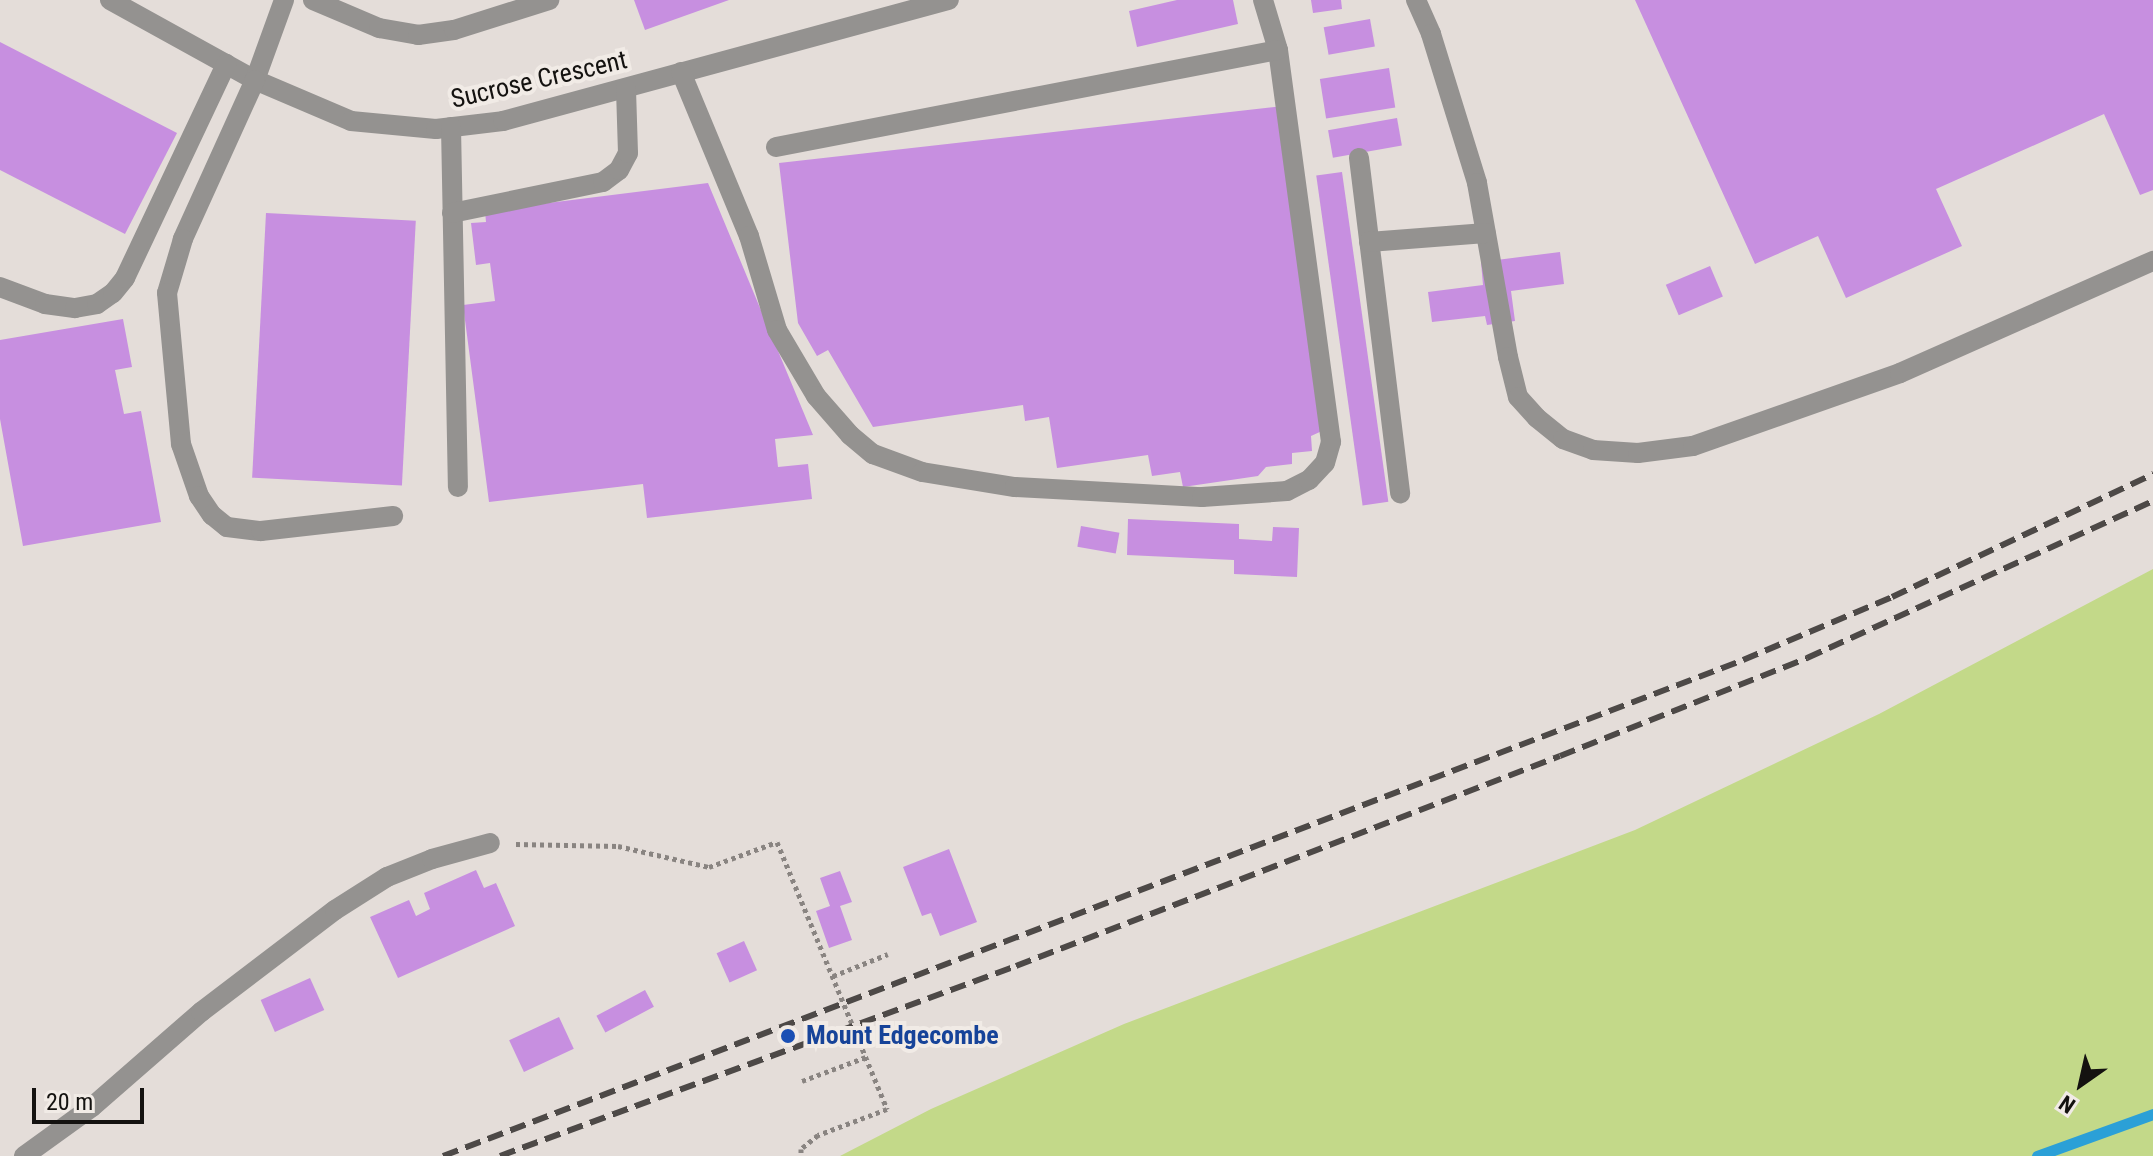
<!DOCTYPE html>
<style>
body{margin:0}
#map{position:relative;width:2153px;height:1156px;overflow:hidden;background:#e4ddd9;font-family:"Roboto Condensed",sans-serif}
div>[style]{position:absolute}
.green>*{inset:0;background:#c3d989}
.stream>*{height:11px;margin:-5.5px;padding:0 5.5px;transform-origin:5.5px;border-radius:5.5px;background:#2ba0d7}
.building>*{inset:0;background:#c78fe0;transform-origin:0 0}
.path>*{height:5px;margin-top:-2.5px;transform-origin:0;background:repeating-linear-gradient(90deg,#898481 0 4px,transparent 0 8px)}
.lane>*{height:20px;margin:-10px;padding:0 10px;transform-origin:10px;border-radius:10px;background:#949290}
.rail>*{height:6px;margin-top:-3px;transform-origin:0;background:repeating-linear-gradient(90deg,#4d4947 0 16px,transparent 0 24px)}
.dots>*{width:22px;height:22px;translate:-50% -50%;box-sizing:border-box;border:4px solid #f1ebe6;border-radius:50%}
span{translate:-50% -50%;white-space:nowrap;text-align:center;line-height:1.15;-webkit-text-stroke:8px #f1ebe6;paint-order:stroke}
.street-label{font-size:26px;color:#141210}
.transit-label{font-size:26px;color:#164399;font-weight:700}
.left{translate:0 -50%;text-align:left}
.north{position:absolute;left:2041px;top:1044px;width:80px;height:80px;-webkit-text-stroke:6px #f1ebe6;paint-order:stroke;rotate:214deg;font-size:22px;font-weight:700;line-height:32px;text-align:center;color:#141210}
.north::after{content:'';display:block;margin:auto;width:28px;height:36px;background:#141210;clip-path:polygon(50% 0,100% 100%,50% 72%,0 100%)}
.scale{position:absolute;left:32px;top:1088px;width:112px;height:36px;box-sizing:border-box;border:4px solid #141210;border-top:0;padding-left:10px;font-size:24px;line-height:28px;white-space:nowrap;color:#141210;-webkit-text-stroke:6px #f1ebe6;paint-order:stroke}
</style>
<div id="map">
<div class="green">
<div style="clip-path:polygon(2153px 569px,2153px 1156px,840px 1156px,931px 1109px,1124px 1024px,1635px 830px,1879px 714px)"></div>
</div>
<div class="stream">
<div style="left:2037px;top:1156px;width:123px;rotate:-19.9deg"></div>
</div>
<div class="building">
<div style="clip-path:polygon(634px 0,729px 0,645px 30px)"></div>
<div style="clip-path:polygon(1177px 0,1233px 0,1238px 24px,1137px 47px,1129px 11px)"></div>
<div style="clip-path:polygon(1311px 0,1341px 0,1342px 9px,1313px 13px)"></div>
<div style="clip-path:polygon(1635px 0,2153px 0,2153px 190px,2140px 195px,2104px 114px,1936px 189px,1962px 246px,1846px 298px,1818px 236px,1755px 264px)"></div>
<div style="left:1370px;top:19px;width:28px;height:47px;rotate:80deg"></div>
<div style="clip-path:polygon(0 42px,177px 133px,125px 234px,0 170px)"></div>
<div style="left:1389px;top:68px;width:40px;height:70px;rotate:81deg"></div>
<div style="clip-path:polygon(1284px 106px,1322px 431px,1311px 436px,1312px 451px,1292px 453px,1292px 464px,1266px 467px,1258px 476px,1183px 487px,1180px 472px,1152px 476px,1148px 455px,1057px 468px,1049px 417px,1025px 421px,1023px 405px,873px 427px,828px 350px,817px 356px,798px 323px,779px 163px)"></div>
<div style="left:1397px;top:118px;width:28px;height:70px;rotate:80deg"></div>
<div style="left:1342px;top:172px;width:333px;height:26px;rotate:82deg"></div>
<div style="clip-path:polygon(708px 183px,813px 435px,775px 439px,778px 467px,808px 464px,812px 499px,647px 518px,643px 484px,489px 502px,463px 305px,495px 301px,490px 263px,476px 265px,471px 223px,486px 222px,485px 211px)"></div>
<div style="left:266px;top:213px;width:150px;height:265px;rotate:3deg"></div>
<div style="clip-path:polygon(1560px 252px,1564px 284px,1511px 291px,1515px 321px,1487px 325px,1485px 316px,1432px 322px,1428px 292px,1483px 285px,1481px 262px)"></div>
<div style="left:1710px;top:266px;width:33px;height:48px;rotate:67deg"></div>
<div style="clip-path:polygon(123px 319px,132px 367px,115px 370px,124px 414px,141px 411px,161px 522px,23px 546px,0 419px,0 340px)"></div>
<div style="clip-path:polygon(1128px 519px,1239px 524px,1239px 539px,1272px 541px,1273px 527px,1299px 528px,1297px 577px,1234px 574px,1234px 560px,1127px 555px)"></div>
<div style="left:1081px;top:526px;width:39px;height:21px;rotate:10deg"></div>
<div style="clip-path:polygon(949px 849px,977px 922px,940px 936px,931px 913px,922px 916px,903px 867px)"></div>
<div style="clip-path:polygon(476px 870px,484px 888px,496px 883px,515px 926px,398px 978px,370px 917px,409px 900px,416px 916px,430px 909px,424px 893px)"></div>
<div style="clip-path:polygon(840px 871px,852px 902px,840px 906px,852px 940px,829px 948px,816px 911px,830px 906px,820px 878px)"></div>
<div style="left:744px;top:941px;width:32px;height:30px;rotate:66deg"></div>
<div style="left:310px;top:978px;width:35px;height:54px;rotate:66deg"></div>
<div style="left:645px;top:990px;width:19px;height:55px;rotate:62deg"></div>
<div style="left:559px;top:1017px;width:35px;height:55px;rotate:65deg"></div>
</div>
<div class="path">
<div style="left:516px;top:844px;width:102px;rotate:1.1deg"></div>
<div style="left:618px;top:846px;width:93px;rotate:13deg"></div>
<div style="left:709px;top:867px;width:72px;rotate:-20.2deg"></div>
<div style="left:777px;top:842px;width:289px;rotate:67.6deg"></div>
<div style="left:887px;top:1109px;width:74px;rotate:159.4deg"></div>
<div style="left:818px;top:1135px;width:22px;rotate:141deg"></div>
<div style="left:801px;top:1149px;width:7px;rotate:90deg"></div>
<div style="left:833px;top:976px;width:59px;rotate:-21.8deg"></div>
<div style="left:802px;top:1081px;width:68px;rotate:-20.6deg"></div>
</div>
<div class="lane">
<div style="left:110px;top:0;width:166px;rotate:28.9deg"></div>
<div style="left:255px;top:80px;width:104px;rotate:23.1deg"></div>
<div style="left:351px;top:121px;width:85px;rotate:5.4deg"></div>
<div style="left:436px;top:129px;width:67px;rotate:-6.8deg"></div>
<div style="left:503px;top:121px;width:462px;rotate:-15.2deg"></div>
<div style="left:284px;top:0;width:85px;rotate:109.9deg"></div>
<div style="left:255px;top:80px;width:175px;rotate:114.4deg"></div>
<div style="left:183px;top:239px;width:56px;rotate:106.5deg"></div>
<div style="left:167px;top:293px;width:152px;rotate:84.7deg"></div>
<div style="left:181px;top:444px;width:55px;rotate:70.9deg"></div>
<div style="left:199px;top:496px;width:23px;rotate:56deg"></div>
<div style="left:212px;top:515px;width:19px;rotate:39deg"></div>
<div style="left:227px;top:527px;width:34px;rotate:7deg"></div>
<div style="left:261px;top:531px;width:133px;rotate:-6.5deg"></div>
<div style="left:313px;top:0;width:72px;rotate:23deg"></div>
<div style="left:379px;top:28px;width:40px;rotate:10deg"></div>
<div style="left:418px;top:35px;width:36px;rotate:-8deg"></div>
<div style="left:454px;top:30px;width:100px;rotate:-17.5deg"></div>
<div style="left:1416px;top:0;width:37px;rotate:66deg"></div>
<div style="left:1431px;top:34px;width:156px;rotate:72.8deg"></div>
<div style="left:1477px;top:183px;width:177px;rotate:79.9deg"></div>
<div style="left:1508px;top:357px;width:41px;rotate:76deg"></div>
<div style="left:1518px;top:397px;width:28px;rotate:48deg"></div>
<div style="left:1537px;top:418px;width:33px;rotate:39deg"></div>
<div style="left:1563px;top:439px;width:32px;rotate:20deg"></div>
<div style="left:1593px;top:450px;width:45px;rotate:3.8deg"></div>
<div style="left:1638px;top:453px;width:55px;rotate:-7.3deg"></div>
<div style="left:1693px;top:446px;width:219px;rotate:-19.4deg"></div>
<div style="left:1900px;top:373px;width:277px;rotate:-23.9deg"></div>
<div style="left:681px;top:72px;width:178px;rotate:67.5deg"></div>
<div style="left:749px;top:236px;width:98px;rotate:73.4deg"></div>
<div style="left:777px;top:330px;width:77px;rotate:59.4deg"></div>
<div style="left:816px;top:396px;width:52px;rotate:48.9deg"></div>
<div style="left:850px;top:435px;width:30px;rotate:40deg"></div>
<div style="left:873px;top:454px;width:52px;rotate:20.2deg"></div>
<div style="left:922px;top:472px;width:94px;rotate:9.2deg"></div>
<div style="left:1015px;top:487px;width:187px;rotate:3.1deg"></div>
<div style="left:1202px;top:497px;width:85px;rotate:-4deg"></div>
<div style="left:1287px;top:491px;width:25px;rotate:-27deg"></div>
<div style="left:1309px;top:480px;width:23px;rotate:-47deg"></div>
<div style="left:1325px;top:463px;width:22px;rotate:-74deg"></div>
<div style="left:1331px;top:442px;width:396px;rotate:-97.7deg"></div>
<div style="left:1278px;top:50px;width:52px;rotate:-106.7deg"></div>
<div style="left:451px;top:127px;width:360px;rotate:88.9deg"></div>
<div style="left:776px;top:147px;width:511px;rotate:-10.94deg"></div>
<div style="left:1359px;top:158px;width:338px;rotate:83deg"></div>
<div style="left:452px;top:213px;width:154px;rotate:-11.6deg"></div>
<div style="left:603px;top:182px;width:20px;rotate:-37deg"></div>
<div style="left:619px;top:170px;width:19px;rotate:-62deg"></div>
<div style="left:628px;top:153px;width:64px;rotate:-91.8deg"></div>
<div style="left:1369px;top:242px;width:117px;rotate:-4.4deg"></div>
<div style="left:0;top:287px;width:48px;rotate:20.7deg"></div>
<div style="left:45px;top:304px;width:30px;rotate:8deg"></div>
<div style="left:75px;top:308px;width:22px;rotate:-10deg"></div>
<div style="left:97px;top:304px;width:19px;rotate:-35deg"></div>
<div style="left:113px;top:293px;width:19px;rotate:-51deg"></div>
<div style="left:125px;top:278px;width:237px;rotate:-64.7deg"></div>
<div style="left:24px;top:1156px;width:84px;rotate:-35.8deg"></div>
<div style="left:92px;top:1107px;width:145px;rotate:-41.1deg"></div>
<div style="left:201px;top:1012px;width:168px;rotate:-37.3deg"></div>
<div style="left:335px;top:910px;width:62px;rotate:-32.4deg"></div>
<div style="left:387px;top:877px;width:48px;rotate:-21.8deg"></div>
<div style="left:432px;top:859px;width:60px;rotate:-15.4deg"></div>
</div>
<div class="rail">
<div style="left:443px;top:1156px;width:1391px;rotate:-20.88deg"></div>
<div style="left:1743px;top:660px;width:162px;rotate:-22.9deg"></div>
<div style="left:1892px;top:597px;width:289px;rotate:-25.2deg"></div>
<div style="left:500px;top:1156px;width:550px;rotate:-20.21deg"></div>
<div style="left:1016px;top:966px;width:583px;rotate:-21.11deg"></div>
<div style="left:1560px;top:756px;width:266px;rotate:-21.6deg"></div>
<div style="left:1807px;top:658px;width:380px;rotate:-24.4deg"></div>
</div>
<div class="dots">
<div style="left:788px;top:1036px;background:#1a4fb4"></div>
</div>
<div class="street-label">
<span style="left:539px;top:80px;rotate:-13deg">Sucrose Crescent</span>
</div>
<div class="transit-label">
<span class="left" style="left:806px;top:1036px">Mount Edgecombe</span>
</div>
<div class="north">N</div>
<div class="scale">20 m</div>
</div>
